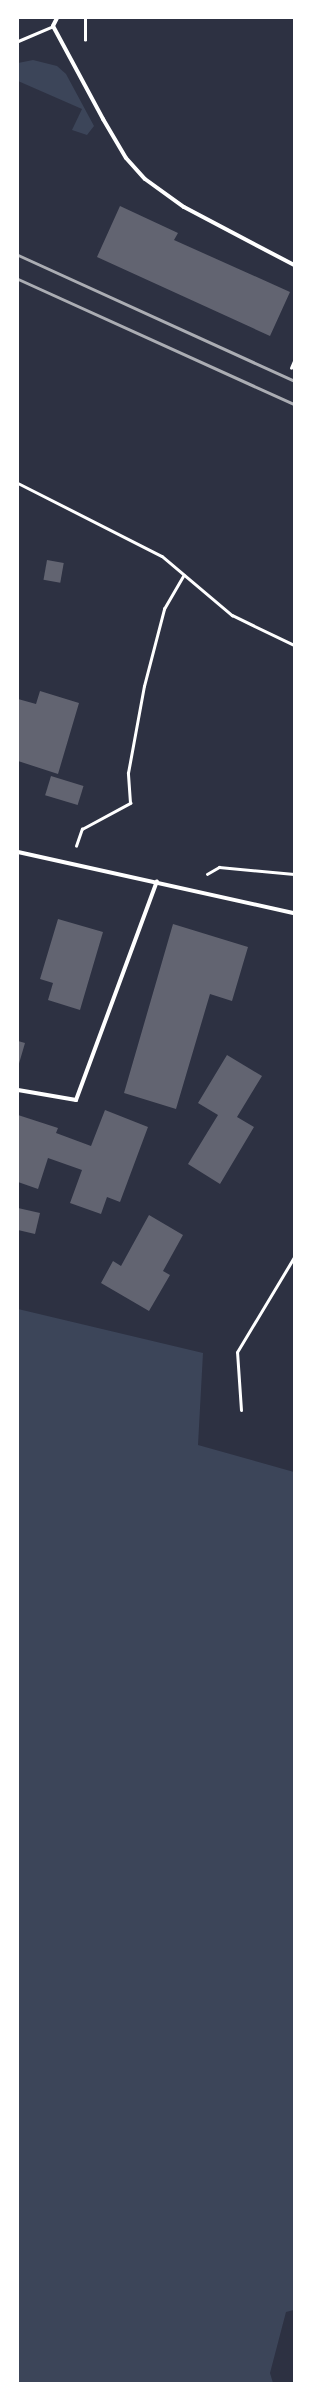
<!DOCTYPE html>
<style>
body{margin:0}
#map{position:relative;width:312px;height:2401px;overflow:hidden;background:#2d3142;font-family:Montserrat,sans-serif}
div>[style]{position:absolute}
.green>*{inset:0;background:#3c4559}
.building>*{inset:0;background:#626471;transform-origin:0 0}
.path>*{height:2.5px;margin:-1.25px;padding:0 1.25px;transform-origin:1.25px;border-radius:1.25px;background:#fff}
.service>*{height:3px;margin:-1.5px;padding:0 1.5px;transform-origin:1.5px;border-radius:1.5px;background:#fff}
.minor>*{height:4px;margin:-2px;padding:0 2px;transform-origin:2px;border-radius:2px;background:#fff}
.rail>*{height:3px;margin:-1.5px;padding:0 1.5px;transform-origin:1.5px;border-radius:1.5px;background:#abadb3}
span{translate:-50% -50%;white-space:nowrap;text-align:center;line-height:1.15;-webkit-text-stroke:3px #fff;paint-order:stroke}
.frame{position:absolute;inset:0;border:19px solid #fff;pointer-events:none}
</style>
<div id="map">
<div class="green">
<div style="clip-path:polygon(33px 60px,57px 66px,66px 74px,94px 126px,87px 135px,72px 130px,82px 109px,18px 81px,18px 63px)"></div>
<div style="clip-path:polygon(18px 1309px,203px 1353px,198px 1445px,294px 1472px,294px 2310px,286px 2312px,270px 2373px,273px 2383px,18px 2383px)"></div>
</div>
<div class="building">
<div style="clip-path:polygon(120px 206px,178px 233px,174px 240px,290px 292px,270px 336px,97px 257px)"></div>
<div style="left:47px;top:560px;width:17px;height:20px;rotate:10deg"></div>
<div style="clip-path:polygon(40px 691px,79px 703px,58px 774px,18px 761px,18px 699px,36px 704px)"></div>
<div style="left:51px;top:776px;width:34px;height:20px;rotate:17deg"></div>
<div style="clip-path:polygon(58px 919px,103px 932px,80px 1010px,48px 1000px,53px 983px,40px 979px)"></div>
<div style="clip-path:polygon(173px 924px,248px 947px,232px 1001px,210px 994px,176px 1109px,124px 1093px)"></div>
<div style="clip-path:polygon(18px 1041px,25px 1043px,18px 1067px)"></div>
<div style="clip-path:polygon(227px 1055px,262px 1076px,237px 1117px,254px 1127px,220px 1184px,188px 1164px,218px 1115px,198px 1103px)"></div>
<div style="clip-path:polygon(105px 1110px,148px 1127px,120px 1202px,107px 1197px,101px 1214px,70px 1203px,82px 1170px,48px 1158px,38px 1189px,18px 1182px,18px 1115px,58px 1128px,56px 1133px,91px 1146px)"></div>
<div style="clip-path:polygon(18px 1208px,40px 1213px,35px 1234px,18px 1230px)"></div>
<div style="clip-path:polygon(149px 1215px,183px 1235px,163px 1271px,170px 1275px,149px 1311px,101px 1283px,113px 1261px,121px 1266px)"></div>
</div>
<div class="path">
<div style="left:85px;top:40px;width:22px;rotate:-90deg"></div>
<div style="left:291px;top:368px;width:8px;rotate:-67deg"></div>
<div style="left:18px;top:483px;width:161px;rotate:26.9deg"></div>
<div style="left:162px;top:556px;width:92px;rotate:40.1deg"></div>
<div style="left:232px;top:615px;width:69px;rotate:25.8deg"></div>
<div style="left:76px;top:846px;width:18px;rotate:-71deg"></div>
<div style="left:82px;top:829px;width:55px;rotate:-28.4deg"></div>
<div style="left:130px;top:803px;width:30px;rotate:-94deg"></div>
<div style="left:128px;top:773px;width:88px;rotate:-79.6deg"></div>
<div style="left:144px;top:686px;width:80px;rotate:-75.4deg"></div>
<div style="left:164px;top:609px;width:39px;rotate:-60deg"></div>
<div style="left:207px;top:874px;width:14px;rotate:-30deg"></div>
<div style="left:219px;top:867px;width:75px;rotate:5.3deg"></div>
</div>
<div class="service">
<div style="left:18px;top:41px;width:38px;rotate:-23deg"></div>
<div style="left:241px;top:1410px;width:58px;rotate:-93.9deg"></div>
<div style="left:237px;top:1352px;width:111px;rotate:-59deg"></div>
</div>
<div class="minor">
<div style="left:57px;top:18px;width:9px;rotate:117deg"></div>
<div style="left:53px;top:26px;width:106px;rotate:61.7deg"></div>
<div style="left:103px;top:119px;width:45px;rotate:59.5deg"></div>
<div style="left:126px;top:158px;width:28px;rotate:48deg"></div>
<div style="left:145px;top:179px;width:48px;rotate:35.7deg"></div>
<div style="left:184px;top:207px;width:124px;rotate:27.8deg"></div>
<div style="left:18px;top:852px;width:283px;rotate:12.5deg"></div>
<div style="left:18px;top:1090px;width:59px;rotate:9.8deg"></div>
<div style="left:76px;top:1100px;width:233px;rotate:-69.7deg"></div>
</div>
<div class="rail">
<div style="left:18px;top:255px;width:303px;rotate:24.5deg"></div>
<div style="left:18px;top:279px;width:303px;rotate:24.4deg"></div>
</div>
<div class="frame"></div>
</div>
